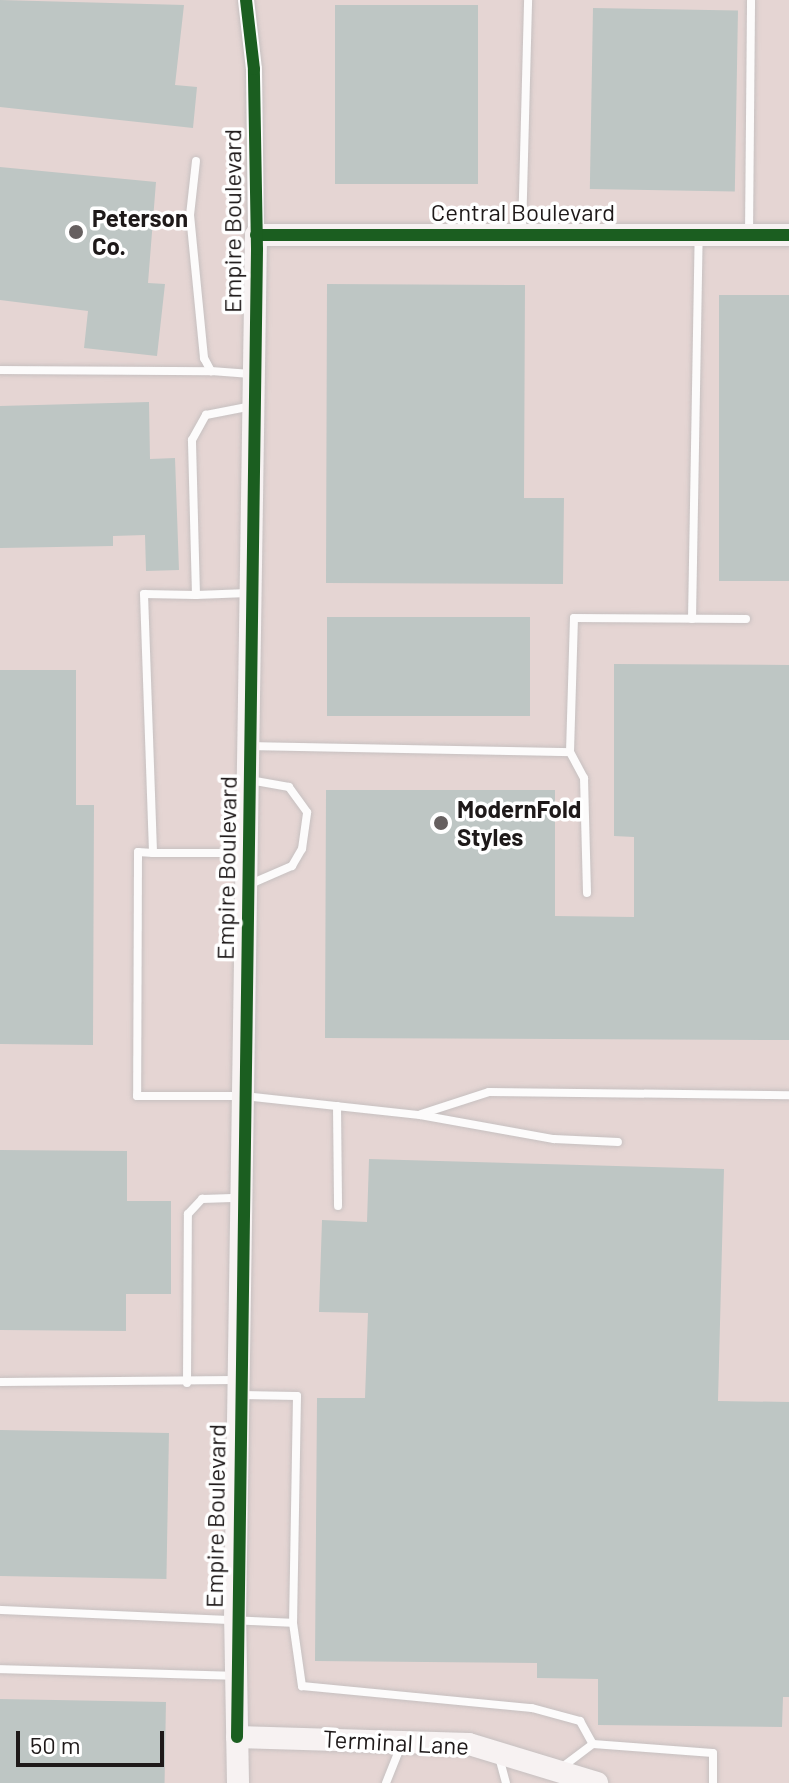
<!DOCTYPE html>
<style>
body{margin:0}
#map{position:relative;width:789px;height:1783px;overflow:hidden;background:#ece5e4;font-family:Barlow,sans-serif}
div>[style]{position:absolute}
.built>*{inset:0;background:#e5d5d3;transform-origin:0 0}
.building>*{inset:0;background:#bec6c4;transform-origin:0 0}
.roads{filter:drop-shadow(0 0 2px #c6c0c0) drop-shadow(0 0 2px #c6c0c0)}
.lane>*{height:8px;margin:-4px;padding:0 4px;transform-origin:4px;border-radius:4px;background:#fcfbfb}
.street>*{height:16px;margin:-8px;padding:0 8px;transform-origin:8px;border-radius:8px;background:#fcfbfb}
.secondary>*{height:22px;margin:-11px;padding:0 11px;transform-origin:11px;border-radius:11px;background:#f7f2f2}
.cycleway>*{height:12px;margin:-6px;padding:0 6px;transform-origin:6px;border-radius:6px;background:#1b5e20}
.dots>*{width:22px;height:22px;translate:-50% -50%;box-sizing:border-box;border:4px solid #fff;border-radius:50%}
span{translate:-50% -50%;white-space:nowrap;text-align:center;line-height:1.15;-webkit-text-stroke:7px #fff;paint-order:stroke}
.street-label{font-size:24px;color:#1e1919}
.poi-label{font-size:24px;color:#1e1919;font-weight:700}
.left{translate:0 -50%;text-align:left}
.scale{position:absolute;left:16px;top:1731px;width:148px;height:36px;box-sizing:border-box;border:4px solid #1e1919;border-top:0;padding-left:10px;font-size:24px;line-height:28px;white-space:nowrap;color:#1e1919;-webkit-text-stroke:6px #fff;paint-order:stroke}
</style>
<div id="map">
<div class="built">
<div style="left:0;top:0;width:789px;height:1783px"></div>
</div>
<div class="building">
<div style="clip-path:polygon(0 0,184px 5px,175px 85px,197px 87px,193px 128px,0 107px)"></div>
<div style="left:335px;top:5px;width:143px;height:179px"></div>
<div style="left:593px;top:8px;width:145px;height:181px;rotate:1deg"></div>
<div style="clip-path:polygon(0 167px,156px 182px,148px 283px,165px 284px,157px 356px,84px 348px,88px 311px,0 300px)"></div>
<div style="clip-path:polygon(327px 284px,525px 285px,524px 498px,564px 498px,563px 584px,326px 583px)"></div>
<div style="left:719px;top:295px;width:70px;height:286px"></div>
<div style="clip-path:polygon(149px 402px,150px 459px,175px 458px,179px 570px,146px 571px,145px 535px,113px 536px,113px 546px,0 548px,0 406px)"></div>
<div style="left:327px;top:617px;width:203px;height:99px"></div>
<div style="clip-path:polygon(614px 664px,789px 665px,789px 1040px,325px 1038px,326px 790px,555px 790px,555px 916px,634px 917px,634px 837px,614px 836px)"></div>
<div style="clip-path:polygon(0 670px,76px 670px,76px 805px,94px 805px,93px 1045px,0 1044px)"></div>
<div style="clip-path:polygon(0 1150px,127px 1151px,127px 1201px,171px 1201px,171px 1294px,126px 1294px,126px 1331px,0 1330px)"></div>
<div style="clip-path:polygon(369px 1159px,724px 1169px,718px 1401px,789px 1402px,789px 1697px,783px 1697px,782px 1727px,598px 1725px,598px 1679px,537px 1678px,537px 1663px,315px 1661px,317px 1398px,365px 1398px,368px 1313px,319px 1312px,322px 1220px,367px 1222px)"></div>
<div style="left:0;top:1430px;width:169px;height:146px;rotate:1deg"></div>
<div style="left:0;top:1699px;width:166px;height:84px;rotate:1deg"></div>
</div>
<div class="roads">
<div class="lane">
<div style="left:196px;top:161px;width:54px;rotate:96.3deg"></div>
<div style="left:190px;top:215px;width:144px;rotate:84.4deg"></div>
<div style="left:204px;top:358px;width:15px;rotate:62deg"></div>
<div style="left:211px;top:371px;width:40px;rotate:4.3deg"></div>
<div style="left:522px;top:233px;width:233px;rotate:-88.5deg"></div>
<div style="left:749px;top:234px;width:234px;rotate:-89.5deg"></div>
<div style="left:0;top:370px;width:211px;rotate:0.3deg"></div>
<div style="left:248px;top:593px;width:52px;rotate:177.8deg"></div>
<div style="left:196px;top:595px;width:155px;rotate:-91.5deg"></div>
<div style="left:192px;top:440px;width:29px;rotate:-61deg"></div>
<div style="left:206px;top:415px;width:47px;rotate:-11.1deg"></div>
<div style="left:196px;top:595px;width:52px;rotate:-178.9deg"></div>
<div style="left:144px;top:594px;width:259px;rotate:88deg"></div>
<div style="left:153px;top:853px;width:92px"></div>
<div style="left:692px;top:619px;width:383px;rotate:-89deg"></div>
<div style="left:251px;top:746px;width:319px;rotate:1.1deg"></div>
<div style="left:570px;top:752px;width:134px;rotate:-88.3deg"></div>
<div style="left:574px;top:618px;width:172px;rotate:0.3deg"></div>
<div style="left:570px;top:752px;width:30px;rotate:62deg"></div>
<div style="left:584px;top:778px;width:115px;rotate:88.5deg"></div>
<div style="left:153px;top:853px;width:15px;rotate:-176deg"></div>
<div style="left:138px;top:852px;width:244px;rotate:90.2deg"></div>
<div style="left:137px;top:1096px;width:107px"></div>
<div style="left:244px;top:1096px;width:177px;rotate:6.2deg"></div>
<div style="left:420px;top:1115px;width:136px;rotate:10.2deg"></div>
<div style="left:554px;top:1139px;width:64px;rotate:2.7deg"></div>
<div style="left:248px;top:885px;width:48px;rotate:-23.4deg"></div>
<div style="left:292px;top:866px;width:20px;rotate:-60deg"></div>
<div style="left:302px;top:849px;width:37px;rotate:-82deg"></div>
<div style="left:307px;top:812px;width:31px;rotate:-126deg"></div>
<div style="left:289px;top:787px;width:40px;rotate:-170deg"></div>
<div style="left:337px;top:1106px;width:100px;rotate:89.4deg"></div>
<div style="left:421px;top:1114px;width:71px;rotate:-17.9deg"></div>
<div style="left:489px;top:1092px;width:300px;rotate:0.6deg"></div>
<div style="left:0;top:1382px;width:235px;rotate:-0.5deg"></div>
<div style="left:187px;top:1383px;width:169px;rotate:-89.7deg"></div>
<div style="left:188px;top:1214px;width:21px;rotate:-47deg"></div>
<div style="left:202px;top:1199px;width:38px;rotate:-2deg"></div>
<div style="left:241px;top:1395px;width:56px;rotate:1deg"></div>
<div style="left:297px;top:1396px;width:227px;rotate:91deg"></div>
<div style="left:293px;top:1623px;width:64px;rotate:81.9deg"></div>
<div style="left:302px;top:1686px;width:231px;rotate:5.5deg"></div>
<div style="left:532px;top:1708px;width:50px;rotate:15.2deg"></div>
<div style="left:580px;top:1721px;width:26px;rotate:61deg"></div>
<div style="left:0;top:1610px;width:293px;rotate:2.5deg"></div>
<div style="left:0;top:1669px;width:236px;rotate:1.7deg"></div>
<div style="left:499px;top:1757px;width:27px;rotate:75deg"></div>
<div style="left:561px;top:1768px;width:40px;rotate:-37deg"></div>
<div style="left:593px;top:1744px;width:120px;rotate:4.3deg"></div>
<div style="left:713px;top:1753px;width:30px;rotate:90deg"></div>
<div style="left:386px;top:1783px;width:43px;rotate:-68.2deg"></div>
</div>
<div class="street">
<div style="left:246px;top:0;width:69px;rotate:83.4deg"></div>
<div style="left:254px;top:69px;width:166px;rotate:89.3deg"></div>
</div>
<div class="secondary">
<div style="left:237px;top:1737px;width:232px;rotate:1.7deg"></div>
<div style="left:469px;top:1744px;width:134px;rotate:16.9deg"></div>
<div style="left:238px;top:1783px;width:164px;rotate:-91deg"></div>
<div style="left:235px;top:1619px;width:1384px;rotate:-89.13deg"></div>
<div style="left:256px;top:235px;width:533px"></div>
</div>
</div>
<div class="cycleway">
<div style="left:256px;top:235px;width:533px"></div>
<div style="left:237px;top:1737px;width:1488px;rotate:-89.23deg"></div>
<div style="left:257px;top:249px;width:180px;rotate:-91deg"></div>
<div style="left:254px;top:69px;width:69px;rotate:-96.6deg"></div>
</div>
<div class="dots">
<div style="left:76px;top:232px;background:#666060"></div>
<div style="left:441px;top:823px;background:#666060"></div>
</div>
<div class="street-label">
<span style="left:523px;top:212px">Central Boulevard</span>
<span style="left:232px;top:221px;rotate:-90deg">Empire Boulevard</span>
<span style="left:226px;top:868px;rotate:-89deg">Empire Boulevard</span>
<span style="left:215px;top:1516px;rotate:-89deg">Empire Boulevard</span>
<span style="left:396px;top:1742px;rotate:3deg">Terminal Lane</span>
</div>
<div class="poi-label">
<span class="left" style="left:92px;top:232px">Peterson<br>Co.</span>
<span class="left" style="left:457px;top:823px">ModernFold<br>Styles</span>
</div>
<div class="scale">50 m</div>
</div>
